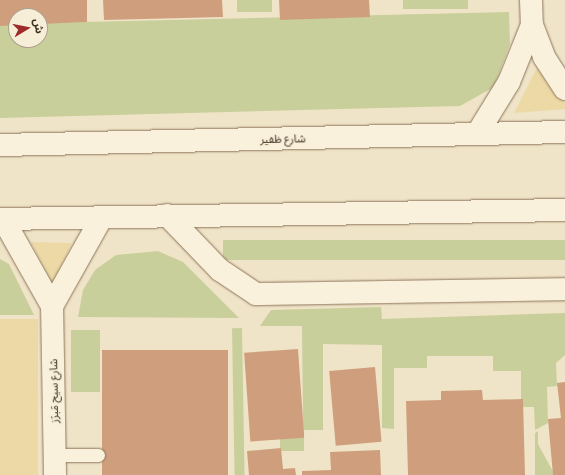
<!DOCTYPE html>
<meta charset="utf-8">
<style>
body{margin:0}
#map{position:relative;width:565px;height:475px;overflow:hidden;background:#f0e4c8;font-family:Merriweather,"Noto Sans Arabic",serif}
div>[style]{position:absolute}
.green>*{inset:0;background:#c9cf9b;transform-origin:0 0}
.sand>*{inset:0;background:#ecd9a5;transform-origin:0 0}
.building>*{inset:0;background:#cf9f7d;transform-origin:0 0}
.roads{filter:drop-shadow(0 0 1px #8d765c) drop-shadow(0 0 1px #8d765c)}
.service>*{height:13px;margin:-6.5px;padding:0 6.5px;transform-origin:6.5px;border-radius:6.5px;background:#faf1dc}
.minor>*{height:22px;margin:-11px;padding:0 11px;transform-origin:11px;border-radius:11px;background:#faf1dc}
.secondary>*{height:22px;margin:-11px;padding:0 11px;transform-origin:11px;border-radius:11px;background:#faf1dc}
span{translate:-50% -50%;white-space:nowrap;text-align:center;line-height:1.15;-webkit-text-stroke:3.5px #f7eed8;paint-order:stroke}
.street-label{font-size:11px;color:#3d2e20}
.north{position:absolute;left:8px;top:8px;width:40px;height:40px;box-sizing:border-box;background:#f7eed8;border:1px solid #ada18e;border-radius:50%;rotate:80deg;font-size:11px;font-weight:700;line-height:16px;text-align:center;color:#3d2e20}
.north::after{content:'';display:block;margin:auto;width:14px;height:18px;background:#9e2a2b;clip-path:polygon(50% 0,100% 100%,50% 72%,0 100%)}
</style>
<div id="map">
<div class="green">
<div style="left:237px;top:0;width:35px;height:12px"></div>
<div style="left:403px;top:0;width:65px;height:9px"></div>
<div style="clip-path:polygon(509px 12px,510px 44px,494px 87px,460px 106px,0 118px,0 24px,16px 24px,16px 40px,40px 40px,40px 23px)"></div>
<div style="left:565px;top:240px;width:20px;height:342px;rotate:90deg"></div>
<div style="clip-path:polygon(158px 251px,183px 262px,239px 318px,78px 317px,83px 290px,95px 270px,116px 255px)"></div>
<div style="clip-path:polygon(0 259px,9px 264px,34px 315px,0 315px)"></div>
<div style="clip-path:polygon(381px 307px,382px 319px,565px 313px,565px 355px,556px 363px,557px 386px,547px 387px,548px 423px,535px 430px,534px 407px,521px 407px,521px 371px,493px 371px,493px 356px,427px 356px,427px 368px,394px 368px,394px 429px,382px 428px,382px 345px,323px 344px,323px 430px,304px 430px,304px 451px,280px 451px,280px 419px,303px 419px,302px 326px,260px 326px,271px 310px)"></div>
<div style="left:242px;top:328px;width:147px;height:10px;rotate:89deg"></div>
<div style="left:71px;top:330px;width:29px;height:62px"></div>
<div style="clip-path:polygon(538px 431px,538px 444px,555px 475px,535px 475px,535px 433px)"></div>
</div>
<div class="sand">
<div style="clip-path:polygon(544px 54px,565px 86px,565px 109px,514px 113px)"></div>
<div style="clip-path:polygon(31px 242px,72px 243px,52px 284px)"></div>
<div style="left:0;top:319px;width:38px;height:156px"></div>
</div>
<div class="building">
<div style="clip-path:polygon(0 0,87px 0,87px 22px,40px 24px,40px 16px,16px 16px,16px 25px,0 26px)"></div>
<div style="clip-path:polygon(103px 0,222px 0,223px 17px,104px 20px)"></div>
<div style="clip-path:polygon(279px 0,369px 0,370px 17px,280px 20px)"></div>
<div style="left:298px;top:349px;width:89px;height:54px;rotate:86deg"></div>
<div style="left:228px;top:350px;width:125px;height:126px;rotate:90deg"></div>
<div style="left:375px;top:367px;width:75px;height:46px;rotate:85deg"></div>
<div style="clip-path:polygon(565px 382px,565px 475px,553px 475px,548px 419px,561px 418px,557px 383px)"></div>
<div style="clip-path:polygon(482px 390px,483px 400px,523px 399px,525px 475px,408px 475px,406px 401px,441px 400px,441px 391px)"></div>
<div style="clip-path:polygon(281px 448px,283px 469px,295px 468px,296px 475px,249px 475px,247px 451px)"></div>
<div style="clip-path:polygon(380px 450px,381px 475px,302px 475px,302px 471px,331px 470px,330px 452px)"></div>
</div>
<div class="roads">
<div class="service">
<div style="left:55px;top:455px;width:43px"></div>
</div>
<div class="minor">
<div style="left:531px;top:0;width:25px;rotate:88deg"></div>
<div style="left:532px;top:25px;width:34px;rotate:69deg"></div>
<div style="left:544px;top:57px;width:38px;rotate:57deg"></div>
<div style="left:477px;top:134px;width:61px;rotate:-58.4deg"></div>
<div style="left:509px;top:82px;width:61px;rotate:-68deg"></div>
<div style="left:167px;top:215px;width:76px;rotate:46.1deg"></div>
<div style="left:220px;top:270px;width:43px;rotate:33.7deg"></div>
<div style="left:256px;top:294px;width:309px;rotate:-0.9deg"></div>
<div style="left:3px;top:219px;width:100px;rotate:60.6deg"></div>
<div style="left:55px;top:475px;width:169px;rotate:-91deg"></div>
<div style="left:52px;top:306px;width:102px;rotate:-60.7deg"></div>
</div>
<div class="secondary">
<div style="left:0;top:145px;width:565px;rotate:-1.32deg"></div>
<div style="left:0;top:219px;width:565px;rotate:-0.91deg"></div>
</div>
</div>
<div class="street-label">
<span style="left:283px;top:139px;rotate:-1deg">شارع ظفير</span>
<span style="left:54px;top:391px;rotate:-91deg">شارع سيح مَبرَز</span>
</div>
<div class="north">ش</div>
</div>
